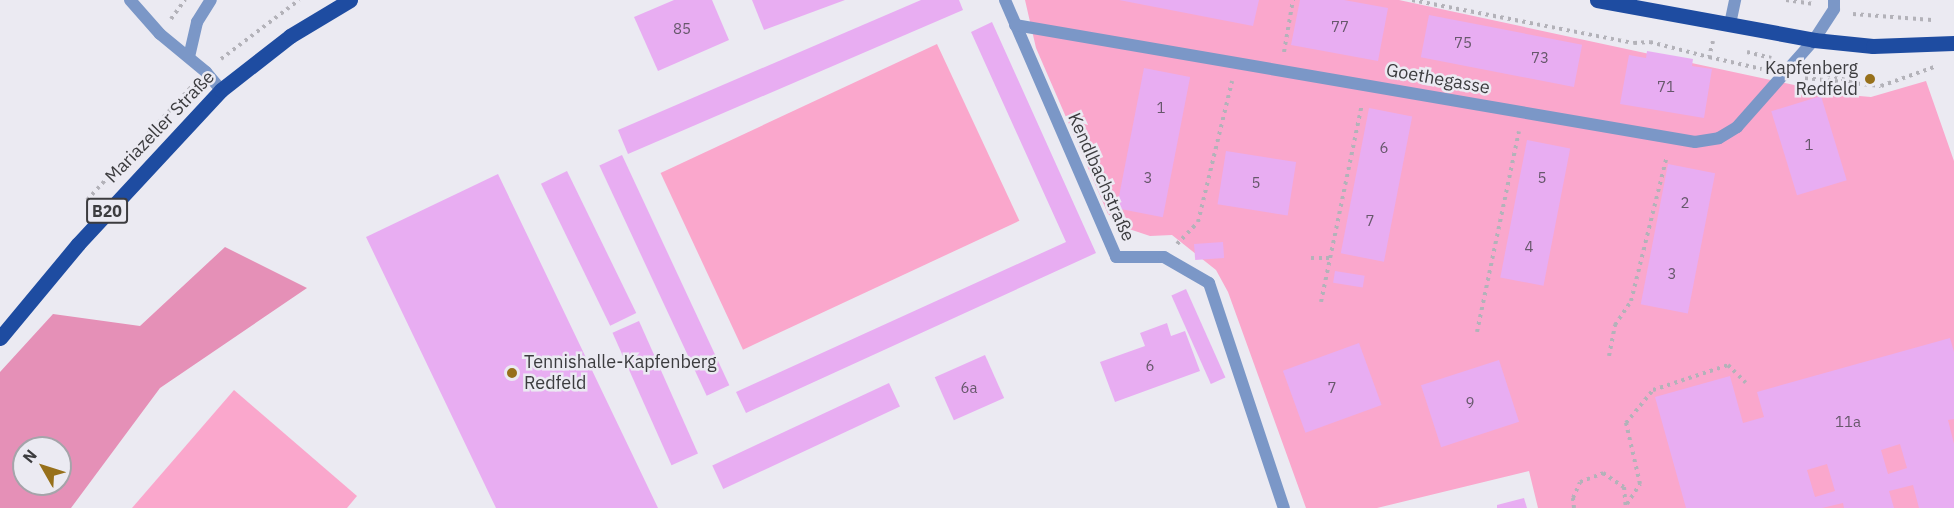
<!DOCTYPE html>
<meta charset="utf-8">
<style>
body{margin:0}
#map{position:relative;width:1954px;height:508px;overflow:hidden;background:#ebeaf2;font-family:"IBM Plex Sans",sans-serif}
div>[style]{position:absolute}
.green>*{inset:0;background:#faa7cc;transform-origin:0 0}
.forest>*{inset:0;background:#e590b7}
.building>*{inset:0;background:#e8adf2;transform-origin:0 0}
.path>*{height:4px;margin-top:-2px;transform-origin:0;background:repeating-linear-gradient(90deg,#b3b2b9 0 3px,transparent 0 7.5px)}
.service>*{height:12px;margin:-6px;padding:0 6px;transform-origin:6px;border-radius:6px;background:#7b97c7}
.minor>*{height:12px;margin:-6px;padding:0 6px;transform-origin:6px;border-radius:6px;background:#7b97c7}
.primary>*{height:15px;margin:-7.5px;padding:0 7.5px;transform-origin:7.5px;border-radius:7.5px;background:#1e4ca1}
.dots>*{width:16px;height:16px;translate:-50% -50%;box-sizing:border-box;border:3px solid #ebeaf2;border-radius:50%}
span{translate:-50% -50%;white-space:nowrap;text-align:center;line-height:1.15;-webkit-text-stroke:5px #ebeaf2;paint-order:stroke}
.number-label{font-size:15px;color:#67586c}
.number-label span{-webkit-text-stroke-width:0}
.shield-label span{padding:2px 4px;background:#ebeaf2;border:2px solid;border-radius:4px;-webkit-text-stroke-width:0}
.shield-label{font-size:16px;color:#3c3c3f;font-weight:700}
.poi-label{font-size:18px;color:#3c3c3f}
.right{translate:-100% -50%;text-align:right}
.left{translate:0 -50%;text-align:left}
.street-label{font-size:18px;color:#3c3c3f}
.north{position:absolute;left:12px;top:436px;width:60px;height:60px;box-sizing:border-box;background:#ebeaf2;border:2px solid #a5a4aa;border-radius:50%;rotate:309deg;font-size:16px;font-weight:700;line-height:24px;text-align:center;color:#3c3c3f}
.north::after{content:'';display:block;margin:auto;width:21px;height:27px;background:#97701b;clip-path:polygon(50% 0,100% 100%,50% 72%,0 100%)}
</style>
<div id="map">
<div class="green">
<div style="clip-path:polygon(1025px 0,1399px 0,1836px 94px,1871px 97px,1926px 81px,1954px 161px,1954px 508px,1538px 508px,1529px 471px,1377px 508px,1306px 508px,1228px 292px,1216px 270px,1172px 235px,1150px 236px,1129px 229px,1108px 214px,1036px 48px)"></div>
<div style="left:937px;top:44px;width:195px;height:305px;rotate:65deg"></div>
<div style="clip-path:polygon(234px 390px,357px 496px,347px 508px,132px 508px)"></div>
</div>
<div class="forest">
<div style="clip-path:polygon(evenodd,225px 247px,307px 288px,160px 388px,71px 508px,0 508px,0 372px,53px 314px,140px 326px,225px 247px,24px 448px,60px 448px,60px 484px,24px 484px,24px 448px)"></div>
</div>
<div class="building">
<div style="clip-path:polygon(674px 0,712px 0,729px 40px,658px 71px,634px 17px)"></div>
<div style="clip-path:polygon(752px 0,845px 0,764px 30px)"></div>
<div style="clip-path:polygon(921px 0,959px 0,963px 10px,628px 154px,618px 130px)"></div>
<div style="clip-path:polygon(1119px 0,1259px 0,1253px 26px)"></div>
<div style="clip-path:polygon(1300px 0,1344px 0,1388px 8px,1378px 61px,1291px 45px)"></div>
<div style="left:1429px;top:15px;width:156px;height:43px;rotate:11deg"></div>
<div style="clip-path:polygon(992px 22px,1096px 253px,746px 413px,736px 392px,1066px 242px,971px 32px)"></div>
<div style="clip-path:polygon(1647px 51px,1693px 59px,1692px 66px,1712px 69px,1704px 118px,1620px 104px,1629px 55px,1646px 58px)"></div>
<div style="left:1144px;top:68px;width:47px;height:143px;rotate:11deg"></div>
<div style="left:1821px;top:96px;width:88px;height:52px;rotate:73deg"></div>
<div style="left:1369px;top:108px;width:44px;height:148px;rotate:11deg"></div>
<div style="left:1527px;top:140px;width:44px;height:140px;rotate:11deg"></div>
<div style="left:1226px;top:151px;width:71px;height:54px;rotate:9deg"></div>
<div style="left:622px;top:155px;width:254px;height:25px;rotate:65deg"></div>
<div style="left:1668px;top:164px;width:48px;height:143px;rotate:11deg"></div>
<div style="left:567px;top:171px;width:158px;height:29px;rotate:64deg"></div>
<div style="clip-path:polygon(498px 174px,658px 508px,496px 508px,366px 237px)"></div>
<div style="left:1223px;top:242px;width:16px;height:29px;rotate:86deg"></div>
<div style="left:1335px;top:271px;width:30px;height:12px;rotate:9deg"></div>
<div style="left:1186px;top:289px;width:97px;height:16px;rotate:66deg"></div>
<div style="left:639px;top:321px;width:145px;height:29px;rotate:66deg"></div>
<div style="clip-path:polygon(1167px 323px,1171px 336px,1185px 331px,1200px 371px,1115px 402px,1100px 362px,1145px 346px,1140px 333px)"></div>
<div style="clip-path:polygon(evenodd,1950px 338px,1954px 352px,1954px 419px,1948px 420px,1954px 444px,1954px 508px,1919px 508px,1913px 485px,1889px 491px,1894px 508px,1844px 508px,1843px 503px,1822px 508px,1686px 508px,1655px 397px,1730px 376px,1743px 423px,1764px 417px,1757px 392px,1950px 338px,1900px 444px,1907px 468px,1888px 474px,1881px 450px,1900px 444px,1950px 338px,1827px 464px,1835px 491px,1815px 497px,1807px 470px,1827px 464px)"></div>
<div style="left:1359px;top:343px;width:66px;height:81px;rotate:70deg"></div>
<div style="left:985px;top:355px;width:47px;height:55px;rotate:66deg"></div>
<div style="left:1499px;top:360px;width:65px;height:82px;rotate:72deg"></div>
<div style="left:889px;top:383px;width:26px;height:195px;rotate:65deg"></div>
<div style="clip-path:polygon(1524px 498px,1527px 508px,1497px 508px,1497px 505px)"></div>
</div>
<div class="path">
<div style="left:1412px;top:0;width:226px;rotate:11deg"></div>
<div style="left:1634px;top:43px;width:16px;rotate:-4deg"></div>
<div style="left:1650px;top:42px;width:61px;rotate:14.3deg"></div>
<div style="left:1786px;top:0;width:28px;rotate:8deg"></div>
<div style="left:1853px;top:14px;width:79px;rotate:4.3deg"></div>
<div style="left:171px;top:19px;width:24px;rotate:-54deg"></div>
<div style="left:1713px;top:41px;width:16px;rotate:104deg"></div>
<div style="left:1709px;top:57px;width:54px;rotate:12.8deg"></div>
<div style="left:1284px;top:52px;width:53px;rotate:-80.2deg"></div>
<div style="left:1747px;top:52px;width:25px;rotate:14deg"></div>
<div style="left:221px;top:59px;width:98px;rotate:-37.1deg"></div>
<div style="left:1813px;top:70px;width:41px;rotate:17.1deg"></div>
<div style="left:1805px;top:78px;width:76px;rotate:6deg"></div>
<div style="left:1881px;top:86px;width:59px;rotate:-19.7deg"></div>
<div style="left:87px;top:200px;width:158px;rotate:-47.3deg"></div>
<div style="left:1177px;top:244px;width:30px;rotate:-46deg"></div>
<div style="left:1198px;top:222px;width:145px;rotate:-76.4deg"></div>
<div style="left:1311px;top:258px;width:20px"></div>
<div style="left:1321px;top:302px;width:202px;rotate:-78.3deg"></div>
<div style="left:1477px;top:332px;width:205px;rotate:-78.2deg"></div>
<div style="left:1609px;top:356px;width:32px;rotate:-79deg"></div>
<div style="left:1615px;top:325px;width:29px;rotate:-56deg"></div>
<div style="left:1631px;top:301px;width:149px;rotate:-76.1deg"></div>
<div style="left:1627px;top:504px;width:24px;rotate:-57deg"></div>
<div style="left:1640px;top:484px;width:63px;rotate:-102.9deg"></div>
<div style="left:1626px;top:423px;width:43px;rotate:-50.7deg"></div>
<div style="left:1653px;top:390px;width:79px;rotate:-18.4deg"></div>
<div style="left:1728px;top:365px;width:25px;rotate:45deg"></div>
<div style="left:1574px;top:508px;width:10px;rotate:-96deg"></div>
<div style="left:1573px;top:498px;width:17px;rotate:-66deg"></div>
<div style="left:1580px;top:482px;width:25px;rotate:-21deg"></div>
<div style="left:1603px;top:473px;width:25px;rotate:34deg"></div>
<div style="left:1624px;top:487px;width:21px;rotate:85deg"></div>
</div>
<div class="service">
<div style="left:1730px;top:24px;width:25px;rotate:-78deg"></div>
<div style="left:1814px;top:40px;width:37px;rotate:-57deg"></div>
<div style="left:1834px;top:9px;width:9px;rotate:-90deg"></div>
<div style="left:189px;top:57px;width:36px;rotate:-77deg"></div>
<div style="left:197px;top:22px;width:26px;rotate:-58deg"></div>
</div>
<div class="minor">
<div style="left:130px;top:0;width:45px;rotate:48.6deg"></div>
<div style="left:160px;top:34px;width:60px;rotate:39.6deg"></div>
<div style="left:206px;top:72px;width:23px;rotate:50deg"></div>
<div style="left:1005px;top:0;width:280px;rotate:66.6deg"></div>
<div style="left:1116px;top:257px;width:48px"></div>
<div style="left:1164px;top:257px;width:52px;rotate:30deg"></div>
<div style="left:1209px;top:283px;width:237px;rotate:71.6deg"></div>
<div style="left:1015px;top:25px;width:690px;rotate:9.76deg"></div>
<div style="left:1695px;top:142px;width:24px;rotate:-9deg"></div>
<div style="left:1719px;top:138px;width:21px;rotate:-31deg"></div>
<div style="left:1737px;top:127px;width:116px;rotate:-48.5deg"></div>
</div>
<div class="primary">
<div style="left:1597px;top:0;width:221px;rotate:10.4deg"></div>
<div style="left:1814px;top:40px;width:59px;rotate:5.8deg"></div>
<div style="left:1873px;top:46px;width:81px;rotate:-2.1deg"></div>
<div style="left:0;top:338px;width:122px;rotate:-50.3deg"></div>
<div style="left:78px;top:244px;width:210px;rotate:-47.1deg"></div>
<div style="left:221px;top:90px;width:88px;rotate:-38deg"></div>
<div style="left:290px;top:36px;width:70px;rotate:-31deg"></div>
</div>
<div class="dots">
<div style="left:1870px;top:79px;background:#97701b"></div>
<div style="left:512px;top:373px;background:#97701b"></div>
</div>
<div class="number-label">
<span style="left:1340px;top:27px">77</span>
<span style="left:682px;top:29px">85</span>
<span style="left:1463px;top:43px">75</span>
<span style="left:1540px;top:58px">73</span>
<span style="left:1666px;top:87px">71</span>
<span style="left:1161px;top:108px">1</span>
<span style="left:1809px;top:145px">1</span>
<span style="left:1384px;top:148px">6</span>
<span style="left:1148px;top:178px">3</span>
<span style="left:1542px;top:178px">5</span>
<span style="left:1256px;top:183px">5</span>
<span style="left:1685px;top:203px">2</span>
<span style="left:1370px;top:221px">7</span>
<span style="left:1529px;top:247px">4</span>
<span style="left:1672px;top:274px">3</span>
<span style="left:1150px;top:366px">6</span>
<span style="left:969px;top:388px">6a</span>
<span style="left:1332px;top:388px">7</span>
<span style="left:1470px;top:403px">9</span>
<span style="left:1848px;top:422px">11a</span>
</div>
<div class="shield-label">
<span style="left:107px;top:211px">B20</span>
</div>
<div class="poi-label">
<span class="right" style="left:1858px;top:79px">Kapfenberg<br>Redfeld</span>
<span class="left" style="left:524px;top:373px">Tennishalle-Kapfenberg<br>Redfeld</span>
</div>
<div class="street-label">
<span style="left:1438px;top:79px;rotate:10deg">Goethegasse</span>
<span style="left:160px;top:127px;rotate:-46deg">Mariazeller Straße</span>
<span style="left:1101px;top:177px;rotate:66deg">Kendlbachstraße</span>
</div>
<div class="north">N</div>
</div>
